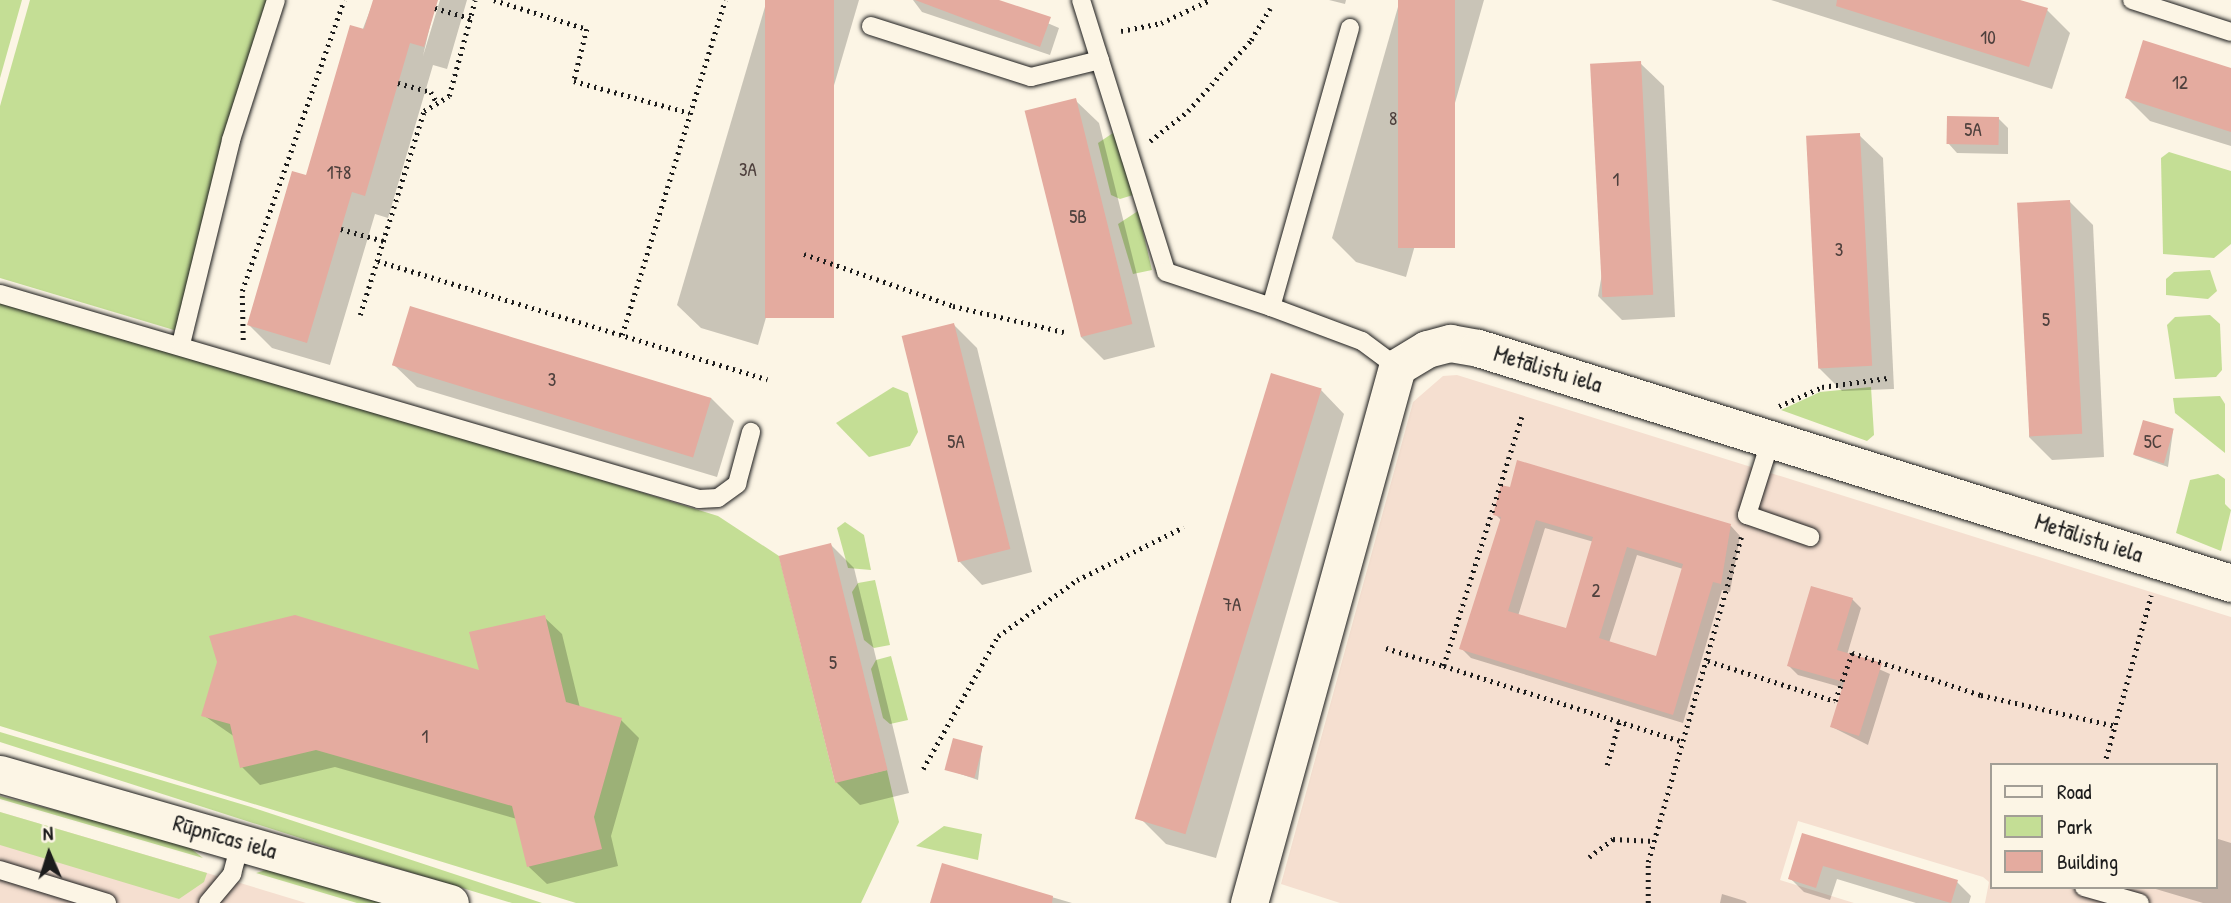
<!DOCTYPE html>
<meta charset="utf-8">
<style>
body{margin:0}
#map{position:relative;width:2231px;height:903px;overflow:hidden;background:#fcf5e5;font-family:"Patrick Hand",sans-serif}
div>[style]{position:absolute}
.built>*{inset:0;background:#f5dfd0}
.green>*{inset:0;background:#c4de95}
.shadow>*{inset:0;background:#0003}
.building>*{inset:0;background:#e4ab9f;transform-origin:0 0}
.path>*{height:4.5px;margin-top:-2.25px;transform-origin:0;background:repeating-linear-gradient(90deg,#1c1c1c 0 2px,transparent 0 7px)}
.roads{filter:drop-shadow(0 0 2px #1c1c1c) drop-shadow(0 0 2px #1c1c1c)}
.service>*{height:18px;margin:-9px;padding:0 9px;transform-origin:9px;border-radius:9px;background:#fcf5e5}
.minor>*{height:37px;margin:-18.5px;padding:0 18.5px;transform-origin:18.5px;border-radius:18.5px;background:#fcf5e5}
span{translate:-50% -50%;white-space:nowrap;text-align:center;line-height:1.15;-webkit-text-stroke:5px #fcf5e5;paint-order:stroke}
.number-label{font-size:19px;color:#4e403d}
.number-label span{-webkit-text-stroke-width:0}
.street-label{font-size:23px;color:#1c1c1c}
.legend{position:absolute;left:1990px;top:763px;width:228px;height:126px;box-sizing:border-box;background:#fcf5e5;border:2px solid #a29e95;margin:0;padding:9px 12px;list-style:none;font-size:21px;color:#1c1c1c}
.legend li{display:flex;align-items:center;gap:14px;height:35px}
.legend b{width:35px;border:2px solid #a29e95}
.north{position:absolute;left:14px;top:819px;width:70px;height:70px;-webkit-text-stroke:5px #fcf5e5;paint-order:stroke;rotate:357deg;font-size:19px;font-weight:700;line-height:28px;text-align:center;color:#1c1c1c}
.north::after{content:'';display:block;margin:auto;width:24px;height:32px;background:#1c1c1c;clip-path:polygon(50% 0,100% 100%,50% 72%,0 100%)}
</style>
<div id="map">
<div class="built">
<div style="clip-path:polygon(evenodd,1457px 375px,2231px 617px,2231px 903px,1985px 903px,1989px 882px,1983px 877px,1798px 821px,1780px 880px,1854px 903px,1340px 903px,1281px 884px,1413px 402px,1443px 376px,1457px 375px,1991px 765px,2215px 765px,2215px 887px,1991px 887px,1991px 765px)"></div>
<div style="clip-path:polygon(0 812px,207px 873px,306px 903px,0 903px)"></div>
</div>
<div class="green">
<div style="clip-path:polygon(0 0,22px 0,0 78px)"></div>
<div style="clip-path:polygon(30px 0,276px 0,184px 333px,0 278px,0 106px)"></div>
<div style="clip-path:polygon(1116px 131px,1133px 195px,1120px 199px,1111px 195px,1098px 143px)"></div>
<div style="clip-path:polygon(2169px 152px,2231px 171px,2231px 244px,2214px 258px,2163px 254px,2161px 158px)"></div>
<div style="clip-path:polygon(1138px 211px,1152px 270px,1133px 274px,1118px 224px)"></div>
<div style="clip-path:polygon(2210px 270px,2217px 291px,2208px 299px,2166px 295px,2166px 279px,2174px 272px)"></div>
<div style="clip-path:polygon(0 294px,718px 516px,779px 556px,835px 782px,887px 770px,899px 822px,861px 903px,576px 903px,0 726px)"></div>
<div style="clip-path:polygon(2210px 315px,2220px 324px,2222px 370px,2216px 377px,2175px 379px,2167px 325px,2175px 317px)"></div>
<div style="clip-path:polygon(893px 387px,908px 393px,918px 432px,910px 446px,869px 457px,836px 423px)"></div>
<div style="clip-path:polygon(1871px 387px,1874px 435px,1867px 441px,1781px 410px,1820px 392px)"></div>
<div style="clip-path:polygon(2220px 396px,2225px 404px,2225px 453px,2175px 413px,2173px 398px)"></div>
<div style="clip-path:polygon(2218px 474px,2225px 479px,2225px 504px,2231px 510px,2221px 551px,2176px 533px,2190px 480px)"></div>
<div style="clip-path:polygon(845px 522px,864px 535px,871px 570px,848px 568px,837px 528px)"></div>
<div style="clip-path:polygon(875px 580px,890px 645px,874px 648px,864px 640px,852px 592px,858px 583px)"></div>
<div style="clip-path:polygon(891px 656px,908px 720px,890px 724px,883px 718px,871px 669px,876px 660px)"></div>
<div style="clip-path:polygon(0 732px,251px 807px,542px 903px,512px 903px,347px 853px,0 742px)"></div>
<div style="clip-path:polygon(0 796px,185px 844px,203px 858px,0 799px)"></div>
<div style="clip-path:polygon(0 812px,207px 873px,204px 882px,179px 899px,0 845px)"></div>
<div style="clip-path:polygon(944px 826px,982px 834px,978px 860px,916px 846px)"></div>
<div style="clip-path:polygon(266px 870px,279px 871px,386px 903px,357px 903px,256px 873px)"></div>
</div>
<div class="shadow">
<div style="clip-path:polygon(374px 0,436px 0,423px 56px,440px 0,467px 0,447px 69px,433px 65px,388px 218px,375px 214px,330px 365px,272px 348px,249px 325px)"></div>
<div style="clip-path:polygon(767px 0,859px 0,758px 345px,701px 328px,677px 305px)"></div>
<div style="clip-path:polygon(913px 0,994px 0,1059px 28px,1050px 55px,922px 12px)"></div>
<div style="clip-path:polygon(1329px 0,1346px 0,1345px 4px)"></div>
<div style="clip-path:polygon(1400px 0,1484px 0,1406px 277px,1356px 262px,1332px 238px)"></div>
<div style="clip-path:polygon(1771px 0,2015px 0,2047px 10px,2070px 33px,2052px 89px)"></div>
<div style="clip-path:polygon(1640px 63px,1664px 86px,1675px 317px,1622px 320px,1598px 296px)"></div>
<div style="clip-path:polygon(2231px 69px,2231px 146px,2150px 121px,2127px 98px)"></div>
<div style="clip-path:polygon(1075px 100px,1099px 123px,1155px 347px,1104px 360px,1081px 337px)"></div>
<div style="clip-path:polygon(1998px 118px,2008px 128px,2008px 154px,1957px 153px,1948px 143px)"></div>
<div style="clip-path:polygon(1859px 135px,1883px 158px,1894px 389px,1842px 391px,1819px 368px)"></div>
<div style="clip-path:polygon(2070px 202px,2093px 225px,2104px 457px,2052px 460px,2029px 437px)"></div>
<div style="clip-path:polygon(954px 325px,977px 348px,1032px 572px,982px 585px,959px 561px)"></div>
<div style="clip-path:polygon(393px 364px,711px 398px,734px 421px,717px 477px,417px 387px)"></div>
<div style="clip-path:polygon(1321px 390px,1344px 414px,1216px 858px,1166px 844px,1143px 821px)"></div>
<div style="clip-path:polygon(2173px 431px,2168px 467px,2134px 455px)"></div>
<div style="clip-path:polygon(evenodd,1495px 514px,1731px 526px,1740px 536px,1730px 592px,1722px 590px,1683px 723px,1471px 658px,1461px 648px,1502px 521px,1495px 514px,1545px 528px,1594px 542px,1568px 630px,1518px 616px,1545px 528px,1495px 514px,1637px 555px,1683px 569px,1657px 658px,1609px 643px,1637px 555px)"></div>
<div style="clip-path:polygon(831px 545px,854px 568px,909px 793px,860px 805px,836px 782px)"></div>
<div style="clip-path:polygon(1852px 599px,1861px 608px,1847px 655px,1890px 674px,1868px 745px,1832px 727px,1844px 688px,1798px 675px,1789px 666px)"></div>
<div style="clip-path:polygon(544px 617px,562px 634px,580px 708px,621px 720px,639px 738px,611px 836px,618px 866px,547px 884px,529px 867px,517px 819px,335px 767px,260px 785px,242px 767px,235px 737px,203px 715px,481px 672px)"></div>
<div style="clip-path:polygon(982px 747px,978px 780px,946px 769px)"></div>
<div style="clip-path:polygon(1803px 835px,1957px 882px,1971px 896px,1969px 903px,1916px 903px,1837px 879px,1830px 900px,1804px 892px,1790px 878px)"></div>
<div style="clip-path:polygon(2215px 838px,2231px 843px,2231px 903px,2203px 903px,2149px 887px,2215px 887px)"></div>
<div style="clip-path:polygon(943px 865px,1072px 903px,932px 903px)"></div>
<div style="clip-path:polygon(1722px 894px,1745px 901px,1747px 903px,1720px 903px)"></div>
</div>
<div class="building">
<div style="clip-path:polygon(373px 0,438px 0,424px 47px,410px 43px,365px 196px,352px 192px,307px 343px,247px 325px,292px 171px,306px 175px,350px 25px,364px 29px)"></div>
<div style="left:765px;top:0;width:69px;height:318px"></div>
<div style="clip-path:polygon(915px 0,999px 0,1051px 17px,1040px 47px)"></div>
<div style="left:1398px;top:0;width:57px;height:248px"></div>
<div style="clip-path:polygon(1837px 0,2020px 0,2048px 8px,2029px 67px,1836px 6px)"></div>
<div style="clip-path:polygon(2143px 40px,2231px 68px,2231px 132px,2125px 98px)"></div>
<div style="left:1641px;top:61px;width:234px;height:51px;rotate:87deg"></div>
<div style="left:1076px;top:98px;width:233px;height:53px;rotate:76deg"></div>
<div style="left:1947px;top:116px;width:52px;height:28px;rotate:1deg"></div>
<div style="left:1860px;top:133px;width:233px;height:54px;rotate:87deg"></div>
<div style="left:2070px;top:200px;width:234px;height:53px;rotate:87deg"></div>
<div style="left:410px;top:306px;width:315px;height:62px;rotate:17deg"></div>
<div style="left:954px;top:323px;width:233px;height:54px;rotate:76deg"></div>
<div style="left:1271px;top:373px;width:53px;height:466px;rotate:17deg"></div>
<div style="left:2143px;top:420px;width:32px;height:36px;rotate:16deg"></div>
<div style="clip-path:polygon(evenodd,1517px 460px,1731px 524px,1721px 584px,1713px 582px,1673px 715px,1459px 649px,1501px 517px,1493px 515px,1501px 485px,1510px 487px,1517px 460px,1536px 520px,1593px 537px,1566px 628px,1508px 611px,1536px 520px,1517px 460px,1627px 547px,1683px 564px,1656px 656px,1599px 638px,1627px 547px)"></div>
<div style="left:831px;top:543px;width:234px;height:54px;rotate:76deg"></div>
<div style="clip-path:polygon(1811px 586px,1853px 598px,1837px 650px,1882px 663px,1859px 736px,1830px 727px,1844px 682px,1787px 666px)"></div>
<div style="clip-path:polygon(295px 615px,479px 670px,469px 632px,545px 615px,566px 702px,622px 718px,594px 817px,602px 849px,527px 867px,512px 806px,316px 750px,240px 768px,230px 724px,201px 716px,217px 662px,209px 636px)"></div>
<div style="left:953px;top:738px;width:31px;height:33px;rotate:15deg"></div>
<div style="clip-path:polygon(1802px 833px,1958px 880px,1951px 903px,1823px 866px,1816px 888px,1788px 879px)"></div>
<div style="clip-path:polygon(942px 863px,1053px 896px,1052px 903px,930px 903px)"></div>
</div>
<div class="path">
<div style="left:494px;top:0;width:97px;rotate:17.3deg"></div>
<div style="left:587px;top:29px;width:54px;rotate:104deg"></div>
<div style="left:574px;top:81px;width:120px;rotate:15.4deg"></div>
<div style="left:435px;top:8px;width:37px;rotate:16deg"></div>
<div style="left:1121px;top:31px;width:41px;rotate:-11.3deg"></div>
<div style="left:1161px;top:23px;width:54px;rotate:-25.1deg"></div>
<div style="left:398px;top:83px;width:34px;rotate:15deg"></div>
<div style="left:431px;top:92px;width:13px;rotate:61deg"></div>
<div style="left:1150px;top:141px;width:48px;rotate:-38.3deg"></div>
<div style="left:1188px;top:111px;width:95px;rotate:-48.4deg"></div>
<div style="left:1251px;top:40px;width:37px;rotate:-59deg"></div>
<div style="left:341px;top:229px;width:45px;rotate:15.6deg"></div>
<div style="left:804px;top:254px;width:158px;rotate:19.2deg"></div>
<div style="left:953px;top:306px;width:114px;rotate:13.2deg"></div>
<div style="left:378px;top:261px;width:407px;rotate:16.9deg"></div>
<div style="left:360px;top:315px;width:214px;rotate:-72.6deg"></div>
<div style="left:424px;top:111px;width:29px;rotate:-31deg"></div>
<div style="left:449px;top:96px;width:99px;rotate:-74.8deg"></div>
<div style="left:622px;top:335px;width:350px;rotate:-72.9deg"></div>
<div style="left:243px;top:340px;width:49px;rotate:-91.2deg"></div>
<div style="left:242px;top:291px;width:308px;rotate:-70.7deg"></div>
<div style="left:1779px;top:406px;width:47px;rotate:-23.8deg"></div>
<div style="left:1822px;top:387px;width:66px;rotate:-7.9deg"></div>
<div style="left:1522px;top:417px;width:261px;rotate:107.4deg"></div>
<div style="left:1444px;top:666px;width:251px;rotate:17.6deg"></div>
<div style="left:1386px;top:648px;width:61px;rotate:17.2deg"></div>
<div style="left:1708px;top:661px;width:133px;rotate:17.5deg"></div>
<div style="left:1835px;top:701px;width:51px;rotate:-70.5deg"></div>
<div style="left:1852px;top:653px;width:136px;rotate:18deg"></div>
<div style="left:1981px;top:695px;width:138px;rotate:13deg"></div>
<div style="left:1607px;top:765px;width:45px;rotate:-74.4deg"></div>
<div style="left:2104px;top:765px;width:176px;rotate:-74.5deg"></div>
<div style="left:923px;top:769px;width:153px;rotate:-60.6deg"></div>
<div style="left:998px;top:636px;width:97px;rotate:-35.3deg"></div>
<div style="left:1077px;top:580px;width:119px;rotate:-26.4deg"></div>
<div style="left:1589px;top:857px;width:30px;rotate:-37deg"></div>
<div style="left:1613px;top:839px;width:41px;rotate:2.8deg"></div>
<div style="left:1648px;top:903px;width:41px;rotate:-90deg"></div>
<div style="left:1648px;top:862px;width:338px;rotate:-74deg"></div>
</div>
<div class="roads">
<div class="service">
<div style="left:1081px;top:0;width:285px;rotate:72.6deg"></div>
<div style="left:1166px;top:272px;width:111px;rotate:18.4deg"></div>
<div style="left:2132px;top:0;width:104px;rotate:17.9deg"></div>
<div style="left:871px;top:26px;width:168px;rotate:17.7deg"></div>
<div style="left:1031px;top:77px;width:71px;rotate:-13.8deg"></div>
<div style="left:1350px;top:28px;width:290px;rotate:105.8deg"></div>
<div style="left:1271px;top:307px;width:97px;rotate:20.5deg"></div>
<div style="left:1362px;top:341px;width:44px;rotate:36.6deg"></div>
<div style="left:0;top:294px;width:728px;rotate:16.35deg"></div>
<div style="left:699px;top:499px;width:19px;rotate:-3deg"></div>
<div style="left:718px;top:498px;width:24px;rotate:-36deg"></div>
<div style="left:737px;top:484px;width:54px;rotate:-74.9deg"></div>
<div style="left:181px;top:344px;width:210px;rotate:-76.2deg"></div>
<div style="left:231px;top:140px;width:147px;rotate:-72.2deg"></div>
<div style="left:1772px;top:436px;width:83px;rotate:107.6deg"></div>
<div style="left:1747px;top:515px;width:67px;rotate:19.2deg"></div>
<div style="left:0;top:870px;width:112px;rotate:17.1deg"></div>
<div style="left:2084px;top:887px;width:58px;rotate:15.9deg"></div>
<div style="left:208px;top:903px;width:38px;rotate:-50deg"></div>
<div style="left:232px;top:874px;width:34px;rotate:-75deg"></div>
</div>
<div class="minor">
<div style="left:0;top:774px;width:468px;rotate:16deg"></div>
<div style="left:1249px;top:903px;width:556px;rotate:-74.56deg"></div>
<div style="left:1397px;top:367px;width:35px;rotate:-31deg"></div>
<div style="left:1427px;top:349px;width:24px;rotate:-15deg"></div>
<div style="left:1450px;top:343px;width:28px;rotate:10deg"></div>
<div style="left:1478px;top:348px;width:789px;rotate:17.33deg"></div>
</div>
</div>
<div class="number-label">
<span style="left:1988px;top:38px">10</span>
<span style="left:2180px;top:83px">12</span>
<span style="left:1393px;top:119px">8</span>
<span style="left:1973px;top:130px">5A</span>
<span style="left:748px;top:170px">3A</span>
<span style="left:339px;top:173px">178</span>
<span style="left:1616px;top:180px">1</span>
<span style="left:1078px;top:217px">5B</span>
<span style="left:1839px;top:250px">3</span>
<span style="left:2046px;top:320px">5</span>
<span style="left:552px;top:380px">3</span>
<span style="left:956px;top:442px">5A</span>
<span style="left:2153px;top:442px">5C</span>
<span style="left:1596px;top:591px">2</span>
<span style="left:1232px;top:605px">7A</span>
<span style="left:833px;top:663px">5</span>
<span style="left:425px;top:737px">1</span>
</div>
<div class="street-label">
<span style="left:1548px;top:369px;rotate:17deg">Metālistu iela</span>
<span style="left:2089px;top:538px;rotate:18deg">Metālistu iela</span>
<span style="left:225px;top:837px;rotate:16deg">Rūpnīcas iela</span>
</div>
<ul class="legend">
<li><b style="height:9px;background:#fcf5e5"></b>Road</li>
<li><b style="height:19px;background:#c4de95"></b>Park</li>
<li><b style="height:19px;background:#e4ab9f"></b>Building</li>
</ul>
<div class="north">N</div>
</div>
